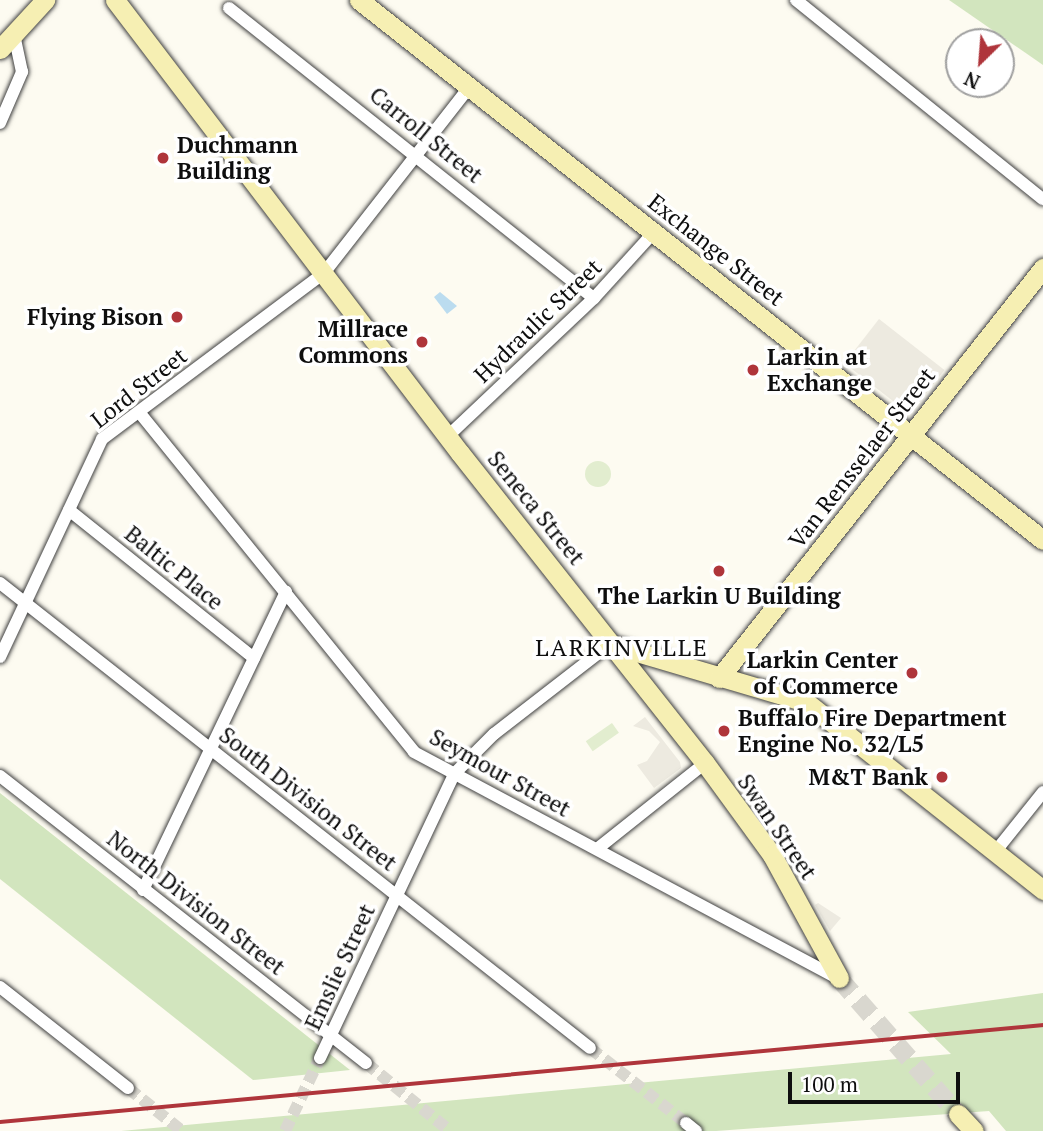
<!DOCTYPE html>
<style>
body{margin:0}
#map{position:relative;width:1043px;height:1131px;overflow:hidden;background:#fdfbf1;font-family:"PT Serif",serif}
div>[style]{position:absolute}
.green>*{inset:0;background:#d2e5be}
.pitch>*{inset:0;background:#e2edcf;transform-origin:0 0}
.round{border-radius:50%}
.plaza>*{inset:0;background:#edeae0;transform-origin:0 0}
.water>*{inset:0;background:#bbdcef}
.street-tunnel>*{height:12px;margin-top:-6px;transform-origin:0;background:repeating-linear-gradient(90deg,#d9d7cf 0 12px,transparent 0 18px)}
.secondary-tunnel>*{height:19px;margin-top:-9.5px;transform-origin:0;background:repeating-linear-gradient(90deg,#d9d7cf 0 19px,transparent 0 29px)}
.roads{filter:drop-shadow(0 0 2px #414141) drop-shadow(0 0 2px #414141)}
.street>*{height:12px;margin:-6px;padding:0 6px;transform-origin:6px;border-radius:6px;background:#fff}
.secondary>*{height:19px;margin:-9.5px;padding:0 9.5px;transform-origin:9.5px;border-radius:9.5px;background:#f6efb3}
.rail>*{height:3.5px;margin:-1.75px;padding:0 1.75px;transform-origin:1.75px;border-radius:1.75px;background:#af353b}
.dots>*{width:19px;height:19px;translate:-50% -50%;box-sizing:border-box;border:4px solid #fff;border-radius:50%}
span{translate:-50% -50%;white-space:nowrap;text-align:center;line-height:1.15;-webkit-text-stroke:7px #fff;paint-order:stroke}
.street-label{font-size:23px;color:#0e0e0e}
.poi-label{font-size:23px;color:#0e0e0e;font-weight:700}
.left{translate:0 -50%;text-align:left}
.right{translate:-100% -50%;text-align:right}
.neighbourhood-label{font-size:24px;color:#0e0e0e;letter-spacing:2px}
.north{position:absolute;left:945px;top:28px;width:70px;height:70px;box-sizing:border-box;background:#fff;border:2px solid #9f9f9f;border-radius:50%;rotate:205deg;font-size:19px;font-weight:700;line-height:28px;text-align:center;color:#0e0e0e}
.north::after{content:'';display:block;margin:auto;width:24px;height:32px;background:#af353b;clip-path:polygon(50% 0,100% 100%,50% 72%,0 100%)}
.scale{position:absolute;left:788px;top:1072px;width:172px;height:32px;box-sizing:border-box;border:4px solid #0e0e0e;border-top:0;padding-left:9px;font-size:21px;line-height:24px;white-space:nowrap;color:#0e0e0e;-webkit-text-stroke:5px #fff;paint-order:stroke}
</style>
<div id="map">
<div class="green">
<div style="clip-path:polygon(949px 0,1043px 0,1043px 65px)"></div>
<div style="clip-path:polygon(0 793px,350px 1070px,253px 1080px,0 879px)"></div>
<div style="clip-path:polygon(1043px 993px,1043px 1131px,1006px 1131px,989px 1111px,716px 1131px,121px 1131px,951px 1054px,908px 1012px)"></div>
</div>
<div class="pitch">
<div class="round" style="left:585px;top:461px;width:26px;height:26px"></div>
<div style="left:612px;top:723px;width:12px;height:32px;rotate:55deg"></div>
</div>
<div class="plaza">
<div style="left:879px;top:319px;width:83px;height:56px;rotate:38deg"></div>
<div style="clip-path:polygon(645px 717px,680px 762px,681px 768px,654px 788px,637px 765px,647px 761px,660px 742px,649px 731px,633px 726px)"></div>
<div style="clip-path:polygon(818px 903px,841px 918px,830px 931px,815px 905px)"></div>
</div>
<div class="water">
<div style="clip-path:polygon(440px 292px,457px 306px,447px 314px,434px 297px)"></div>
</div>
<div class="street-tunnel">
<div style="left:590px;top:1048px;width:122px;rotate:38deg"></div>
<div style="left:366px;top:1063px;width:108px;rotate:39deg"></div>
<div style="left:128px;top:1088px;width:69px;rotate:38.5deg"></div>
<div style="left:285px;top:1131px;width:81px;rotate:-64.4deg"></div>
</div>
<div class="secondary-tunnel">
<div style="left:839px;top:978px;width:181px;rotate:48.8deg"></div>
</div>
<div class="roads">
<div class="street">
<div style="left:796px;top:0;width:317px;rotate:38.9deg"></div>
<div style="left:229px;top:8px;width:466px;rotate:38.5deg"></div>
<div style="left:0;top:123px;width:56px;rotate:-66.7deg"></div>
<div style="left:22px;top:72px;width:40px;rotate:-102deg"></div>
<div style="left:139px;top:412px;width:437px;rotate:51deg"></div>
<div style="left:414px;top:752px;width:480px;rotate:28.1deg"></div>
<div style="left:448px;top:436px;width:201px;rotate:-43.4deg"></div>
<div style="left:594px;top:298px;width:89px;rotate:-47.7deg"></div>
<div style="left:69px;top:510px;width:237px;rotate:38.7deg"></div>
<div style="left:0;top:583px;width:751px;rotate:38.24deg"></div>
<div style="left:0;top:657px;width:241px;rotate:-64.9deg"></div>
<div style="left:102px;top:439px;width:277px;rotate:-36.8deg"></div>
<div style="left:324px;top:273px;width:237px;rotate:-52deg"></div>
<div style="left:0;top:776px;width:465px;rotate:38.1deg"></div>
<div style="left:597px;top:849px;width:138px;rotate:-38.5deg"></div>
<div style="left:995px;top:852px;width:77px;rotate:-51.3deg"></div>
<div style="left:143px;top:890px;width:331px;rotate:-64.4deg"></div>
<div style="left:0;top:987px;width:163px;rotate:38.3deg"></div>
<div style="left:320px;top:1058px;width:315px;rotate:-64.7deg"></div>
<div style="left:455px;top:773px;width:55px;rotate:-45deg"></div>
<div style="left:494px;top:734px;width:147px;rotate:-37.8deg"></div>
<div style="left:686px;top:1123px;width:13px;rotate:39deg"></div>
</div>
<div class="secondary">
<div style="left:115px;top:0;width:569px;rotate:52.71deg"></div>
<div style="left:460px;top:453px;width:395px;rotate:51.7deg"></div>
<div style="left:705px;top:763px;width:114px;rotate:53.9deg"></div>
<div style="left:772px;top:855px;width:140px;rotate:61.4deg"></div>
<div style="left:359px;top:0;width:871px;rotate:38.29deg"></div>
<div style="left:0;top:49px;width:67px;rotate:-47.4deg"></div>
<div style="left:610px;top:644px;width:204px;rotate:16.5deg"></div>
<div style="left:806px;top:702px;width:303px;rotate:38.4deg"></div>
<div style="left:719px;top:678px;width:523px;rotate:-51.68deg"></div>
<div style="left:958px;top:1114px;width:23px;rotate:47deg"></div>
</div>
</div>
<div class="rail">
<div style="left:0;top:1122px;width:1048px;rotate:-5.31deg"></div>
</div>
<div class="dots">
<div style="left:163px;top:158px;background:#af353b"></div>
<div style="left:177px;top:317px;background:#af353b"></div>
<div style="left:422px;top:342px;background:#af353b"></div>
<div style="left:753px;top:370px;background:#af353b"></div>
<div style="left:719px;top:571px;background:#af353b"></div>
<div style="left:912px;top:673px;background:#af353b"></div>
<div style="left:724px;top:731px;background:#af353b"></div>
<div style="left:942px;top:777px;background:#af353b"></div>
</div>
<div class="street-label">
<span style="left:426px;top:135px;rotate:39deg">Carroll Street</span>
<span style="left:716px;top:250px;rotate:38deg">Exchange Street</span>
<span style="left:538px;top:321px;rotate:-44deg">Hydraulic Street</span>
<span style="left:139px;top:388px;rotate:-38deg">Lord Street</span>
<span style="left:862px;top:458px;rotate:-52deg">Van Rensselaer Street</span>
<span style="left:536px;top:508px;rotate:51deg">Seneca Street</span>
<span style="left:174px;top:568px;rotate:39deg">Baltic Place</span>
<span style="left:500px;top:773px;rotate:29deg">Seymour Street</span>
<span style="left:308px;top:799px;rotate:38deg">South Division Street</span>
<span style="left:777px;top:827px;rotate:56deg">Swan Street</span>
<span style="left:196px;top:903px;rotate:38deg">North Division Street</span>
<span style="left:340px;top:967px;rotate:-65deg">Emslie Street</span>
</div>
<div class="poi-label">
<span class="left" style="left:177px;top:158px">Duchmann<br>Building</span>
<span class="right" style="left:163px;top:317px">Flying Bison</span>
<span class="right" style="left:408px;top:342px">Millrace<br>Commons</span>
<span class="left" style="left:767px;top:370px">Larkin at<br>Exchange</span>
<span style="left:719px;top:596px">The Larkin U Building</span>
<span class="right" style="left:898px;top:673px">Larkin Center<br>of Commerce</span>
<span class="left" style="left:738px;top:731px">Buffalo Fire Department<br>Engine No. 32/L5</span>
<span class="right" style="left:928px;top:777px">M&amp;T Bank</span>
</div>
<div class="neighbourhood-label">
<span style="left:622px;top:648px">LARKINVILLE</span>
</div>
<div class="north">N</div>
<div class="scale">100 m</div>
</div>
